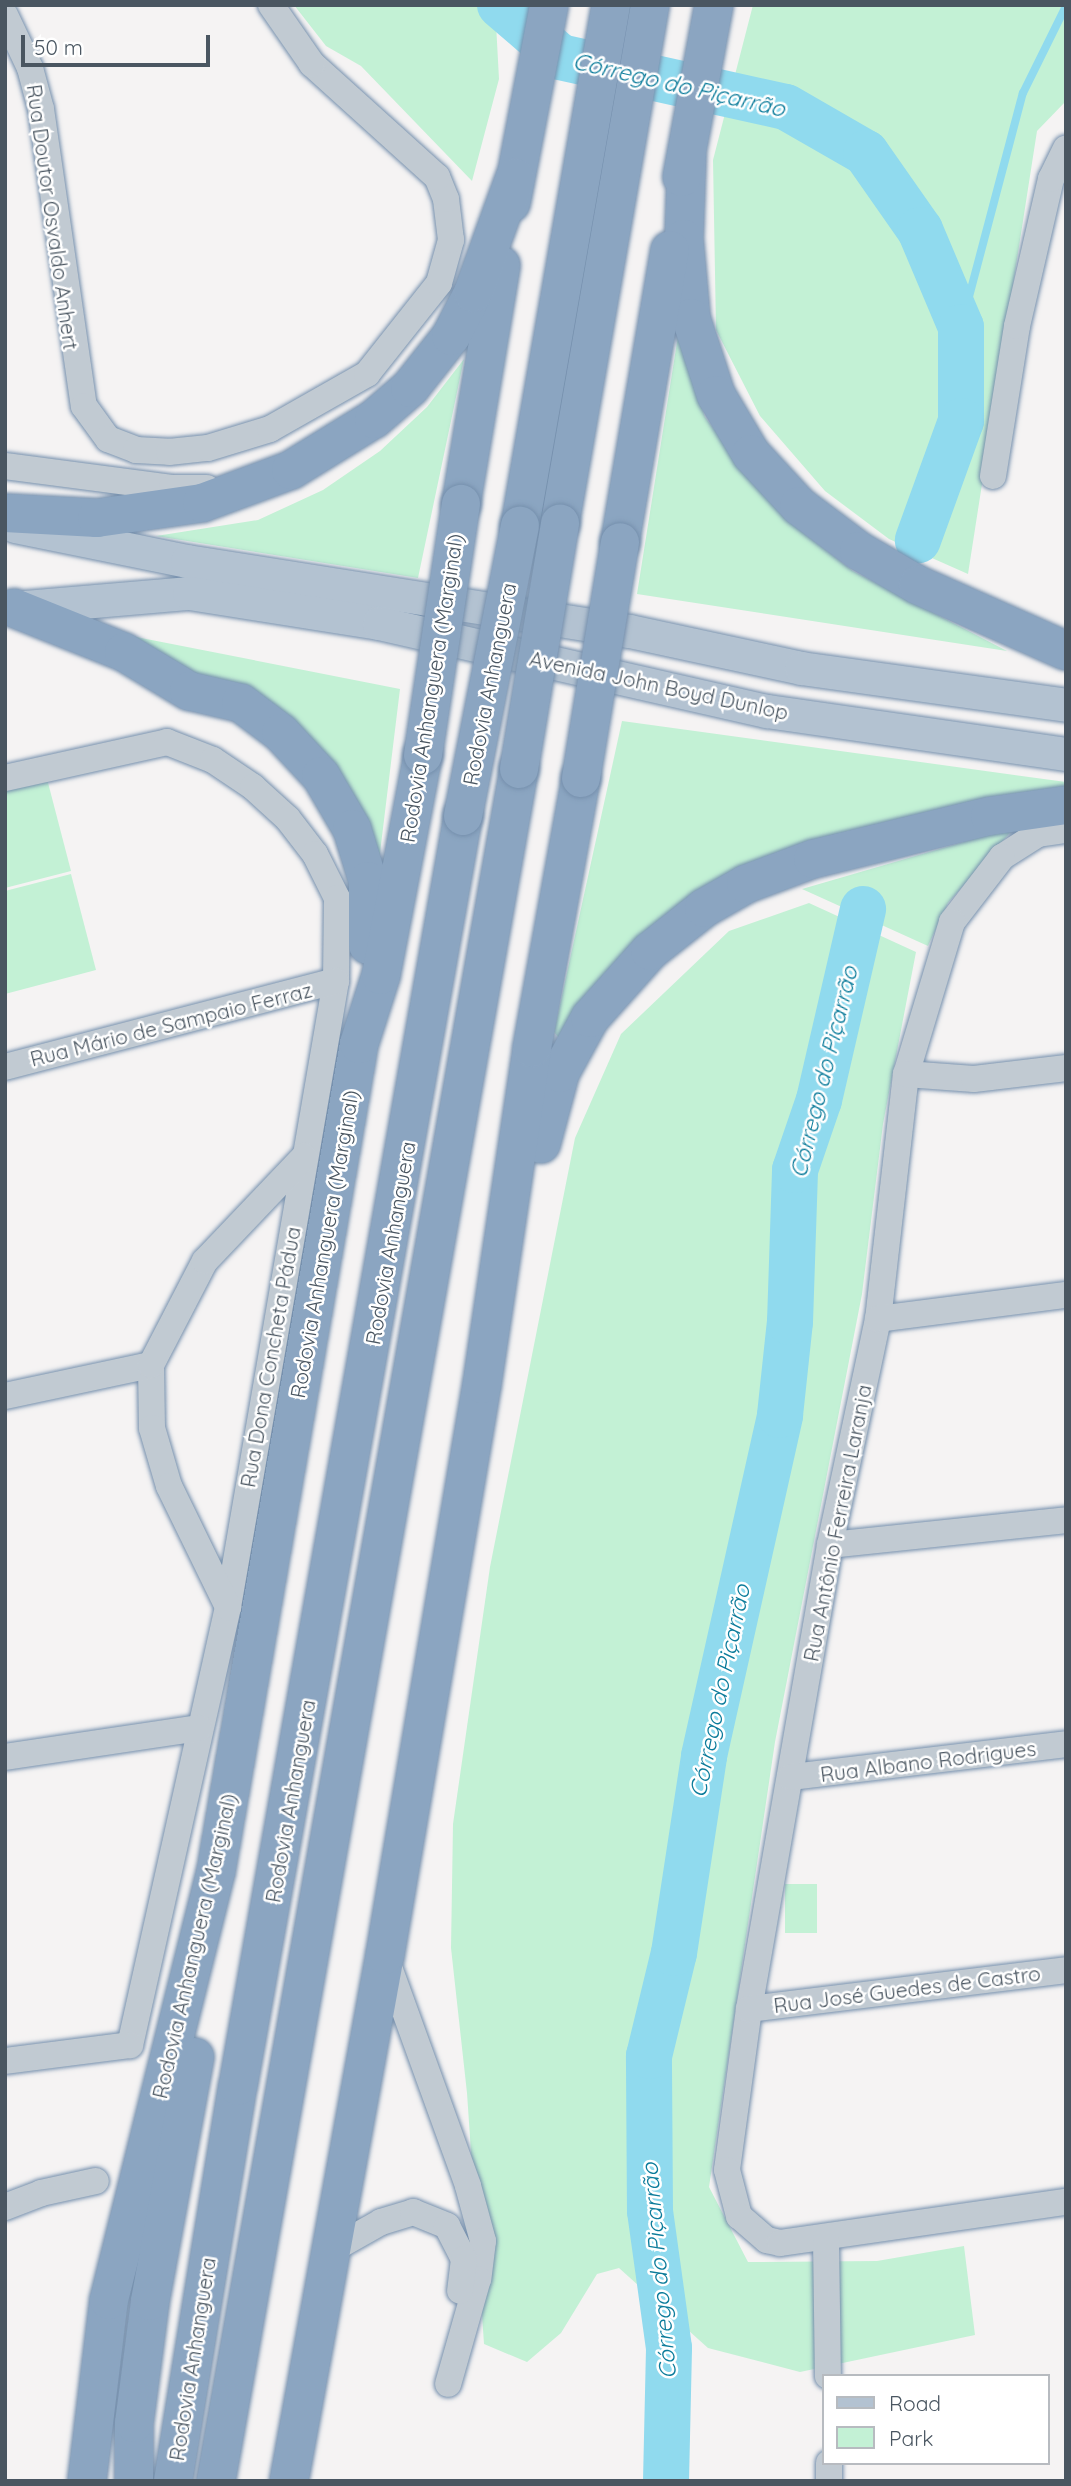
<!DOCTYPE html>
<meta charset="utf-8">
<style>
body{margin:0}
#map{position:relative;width:1071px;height:2486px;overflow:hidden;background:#f5f3f3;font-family:Quicksand,sans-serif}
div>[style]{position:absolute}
.green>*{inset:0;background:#c3f1d5;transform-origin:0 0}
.stream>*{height:8px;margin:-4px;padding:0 4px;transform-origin:4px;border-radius:4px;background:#90daee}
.river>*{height:46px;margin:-23px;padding:0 23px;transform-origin:23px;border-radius:23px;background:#90daee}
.roads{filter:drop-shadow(0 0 2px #7690ad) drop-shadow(0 0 2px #7690ad)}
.minor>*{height:26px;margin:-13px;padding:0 13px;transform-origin:13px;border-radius:13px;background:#c1cad2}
.major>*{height:33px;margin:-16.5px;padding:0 16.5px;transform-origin:16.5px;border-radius:16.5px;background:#b3c2d1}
.highway>*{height:38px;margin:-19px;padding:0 19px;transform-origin:19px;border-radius:19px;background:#8ba5c1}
.bridges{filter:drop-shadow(0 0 2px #7690ad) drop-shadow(0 0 2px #7690ad)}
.highway-bridge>*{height:38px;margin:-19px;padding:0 19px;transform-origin:19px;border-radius:19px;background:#8ba5c1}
span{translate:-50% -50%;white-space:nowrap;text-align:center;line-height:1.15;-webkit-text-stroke:5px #fff;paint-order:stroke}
.street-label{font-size:21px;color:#4a5661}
.water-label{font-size:23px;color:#0c7c9b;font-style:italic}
.frame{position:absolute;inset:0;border:7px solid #4a5661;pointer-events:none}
.legend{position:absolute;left:822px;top:2374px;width:228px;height:91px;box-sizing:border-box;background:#fff;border:2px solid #b7bbc0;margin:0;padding:9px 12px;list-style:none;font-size:21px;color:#4a5661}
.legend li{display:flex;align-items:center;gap:14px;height:35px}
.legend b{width:35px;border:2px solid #b7bbc0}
.scale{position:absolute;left:21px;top:35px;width:189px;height:32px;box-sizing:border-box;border:4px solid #4a5661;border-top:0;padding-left:9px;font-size:21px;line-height:24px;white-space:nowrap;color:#4a5661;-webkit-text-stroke:5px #fff;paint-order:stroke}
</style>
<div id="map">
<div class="green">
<div style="clip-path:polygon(294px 5px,495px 5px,499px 79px,472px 181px,361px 66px,326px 46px)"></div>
<div style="clip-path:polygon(753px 5px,1066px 5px,1066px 101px,1037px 131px,968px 574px,889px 539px,825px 491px,760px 416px,716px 330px,713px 160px)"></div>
<div style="clip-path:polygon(678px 336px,705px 417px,753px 482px,806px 535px,853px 571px,1007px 651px,637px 594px)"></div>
<div style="clip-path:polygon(464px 359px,418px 578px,156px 536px,258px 520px,323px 490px,380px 451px,427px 407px)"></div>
<div style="clip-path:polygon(126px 635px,400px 689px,379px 861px,359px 816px)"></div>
<div style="clip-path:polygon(622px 721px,1066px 782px,1066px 794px,771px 865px,559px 1038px,554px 1032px)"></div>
<div style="clip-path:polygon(46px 775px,71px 871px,5px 888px,5px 785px)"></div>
<div style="clip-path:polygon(1015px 827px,948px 903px,928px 946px,802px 889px)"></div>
<div style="clip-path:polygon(71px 874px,96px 970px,5px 994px,5px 891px)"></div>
<div style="clip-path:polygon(809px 903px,916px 952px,883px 1124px,862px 1294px,775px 1742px,709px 2187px,748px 2262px,877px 2261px,964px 2246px,975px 2335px,800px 2372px,708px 2348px,619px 2268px,597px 2274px,561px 2333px,527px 2362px,484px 2344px,467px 2093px,451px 1948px,453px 1824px,490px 1567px,575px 1138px,621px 1034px,729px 931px)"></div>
<div style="left:817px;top:1884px;width:49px;height:32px;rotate:90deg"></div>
</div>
<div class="stream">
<div style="left:961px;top:327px;width:242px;rotate:-75.2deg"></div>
<div style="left:1023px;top:93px;width:97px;rotate:-63.7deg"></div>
</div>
<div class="river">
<div style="left:500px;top:5px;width:79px;rotate:40.9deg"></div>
<div style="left:560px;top:57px;width:231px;rotate:12.5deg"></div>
<div style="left:786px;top:107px;width:92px;rotate:29.9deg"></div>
<div style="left:866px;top:153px;width:94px;rotate:55deg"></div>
<div style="left:920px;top:230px;width:105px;rotate:67.1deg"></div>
<div style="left:961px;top:327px;width:94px;rotate:90deg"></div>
<div style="left:961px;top:421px;width:127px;rotate:109.9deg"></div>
<div style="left:666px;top:2481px;width:133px;rotate:-88.7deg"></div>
<div style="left:669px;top:2348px;width:138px;rotate:-97.9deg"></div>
<div style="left:650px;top:2211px;width:155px;rotate:-90.4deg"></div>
<div style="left:649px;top:2056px;width:106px;rotate:-76.4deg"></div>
<div style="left:674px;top:1953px;width:199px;rotate:-81.3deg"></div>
<div style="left:704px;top:1756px;width:349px;rotate:-77.4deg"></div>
<div style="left:780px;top:1415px;width:94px;rotate:-83.9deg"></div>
<div style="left:790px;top:1322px;width:152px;rotate:-88.1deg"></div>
<div style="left:795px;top:1170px;width:74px;rotate:-71.1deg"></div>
<div style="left:819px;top:1100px;width:196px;rotate:-77deg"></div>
</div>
<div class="roads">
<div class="minor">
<div style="left:5px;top:15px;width:59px;rotate:64.7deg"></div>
<div style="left:30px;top:68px;width:42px;rotate:75deg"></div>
<div style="left:41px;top:109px;width:300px;rotate:81.8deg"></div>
<div style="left:84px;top:406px;width:41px;rotate:54deg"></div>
<div style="left:108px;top:439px;width:30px;rotate:21deg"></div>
<div style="left:136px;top:450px;width:33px;rotate:3deg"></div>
<div style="left:169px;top:452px;width:39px;rotate:-6deg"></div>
<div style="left:208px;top:448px;width:65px;rotate:-17deg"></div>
<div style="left:270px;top:429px;width:112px;rotate:-29.6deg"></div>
<div style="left:367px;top:374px;width:116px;rotate:-51.6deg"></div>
<div style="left:439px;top:283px;width:45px;rotate:-74.4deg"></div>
<div style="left:451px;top:240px;width:41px;rotate:-97deg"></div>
<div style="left:446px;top:199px;width:24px;rotate:-112deg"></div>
<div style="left:437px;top:177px;width:169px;rotate:-137.9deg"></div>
<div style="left:312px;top:64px;width:72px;rotate:-124.8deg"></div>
<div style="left:5px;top:466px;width:168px;rotate:7.5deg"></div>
<div style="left:172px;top:488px;width:35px"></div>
<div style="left:993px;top:476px;width:152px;rotate:-80.9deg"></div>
<div style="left:1017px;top:326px;width:151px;rotate:-77deg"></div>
<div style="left:1051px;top:179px;width:34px;rotate:-64deg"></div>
<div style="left:5px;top:778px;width:166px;rotate:-12.5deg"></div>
<div style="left:167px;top:742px;width:49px;rotate:21.4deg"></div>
<div style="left:213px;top:760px;width:48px;rotate:34deg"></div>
<div style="left:253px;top:787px;width:47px;rotate:42.4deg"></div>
<div style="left:288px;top:819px;width:44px;rotate:52.4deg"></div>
<div style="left:315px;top:854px;width:49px;rotate:63.4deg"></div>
<div style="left:337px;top:898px;width:83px;rotate:90.7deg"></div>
<div style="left:336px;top:981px;width:635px;rotate:99.79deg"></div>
<div style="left:228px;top:1607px;width:449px;rotate:102.6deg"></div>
<div style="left:130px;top:2045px;width:126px;rotate:172.7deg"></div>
<div style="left:1066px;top:830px;width:28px;rotate:172deg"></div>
<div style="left:1038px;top:834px;width:43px;rotate:147.4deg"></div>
<div style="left:1002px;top:857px;width:82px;rotate:127.6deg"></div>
<div style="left:952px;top:922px;width:159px;rotate:106.8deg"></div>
<div style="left:906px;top:1074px;width:247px;rotate:96.5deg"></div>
<div style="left:878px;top:1319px;width:231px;rotate:102deg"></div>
<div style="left:830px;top:1545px;width:471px;rotate:99.9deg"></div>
<div style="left:749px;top:2009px;width:162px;rotate:97.8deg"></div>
<div style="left:727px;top:2170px;width:48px;rotate:75.4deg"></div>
<div style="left:739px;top:2216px;width:37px;rotate:41deg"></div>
<div style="left:767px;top:2240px;width:13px;rotate:13deg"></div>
<div style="left:780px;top:2243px;width:289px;rotate:-8.2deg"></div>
<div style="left:5px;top:1067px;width:342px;rotate:-14.6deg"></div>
<div style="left:906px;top:1074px;width:68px;rotate:4.2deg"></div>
<div style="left:974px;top:1079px;width:93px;rotate:-6.8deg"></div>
<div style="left:878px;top:1319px;width:190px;rotate:-7.3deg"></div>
<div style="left:151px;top:1365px;width:63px;rotate:89.1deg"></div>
<div style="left:152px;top:1428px;width:60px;rotate:73.7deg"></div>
<div style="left:169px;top:1486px;width:135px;rotate:64deg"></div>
<div style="left:5px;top:1396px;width:149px;rotate:-12deg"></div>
<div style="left:151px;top:1365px;width:117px;rotate:-62.6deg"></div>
<div style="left:205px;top:1261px;width:144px;rotate:-46.4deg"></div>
<div style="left:830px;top:1545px;width:237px;rotate:-6deg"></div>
<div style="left:5px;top:1757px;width:196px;rotate:-8.5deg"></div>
<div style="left:791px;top:1777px;width:277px;rotate:-6.8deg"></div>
<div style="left:386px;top:1959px;width:241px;rotate:70.1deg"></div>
<div style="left:468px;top:2186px;width:57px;rotate:74.7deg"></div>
<div style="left:483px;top:2241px;width:38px;rotate:97deg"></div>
<div style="left:478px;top:2279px;width:109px;rotate:105.9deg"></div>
<div style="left:749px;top:2009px;width:319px;rotate:-7deg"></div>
<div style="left:5px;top:2207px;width:39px;rotate:-21deg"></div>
<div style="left:41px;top:2193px;width:56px;rotate:-12.3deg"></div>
<div style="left:826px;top:2239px;width:137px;rotate:89.2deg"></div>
<div style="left:328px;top:2252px;width:61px;rotate:-29.5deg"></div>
<div style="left:381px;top:2222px;width:34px;rotate:-17deg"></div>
<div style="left:413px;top:2212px;width:37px;rotate:22deg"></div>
<div style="left:447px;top:2226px;width:37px;rotate:63deg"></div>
<div style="left:464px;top:2259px;width:32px;rotate:97deg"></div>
<div style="left:829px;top:2463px;width:18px;rotate:90deg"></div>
</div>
<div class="major">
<div style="left:15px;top:526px;width:176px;rotate:11.5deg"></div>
<div style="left:187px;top:561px;width:448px;rotate:9deg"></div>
<div style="left:630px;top:631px;width:175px;rotate:12.2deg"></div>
<div style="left:801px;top:668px;width:268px;rotate:7.9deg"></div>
<div style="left:13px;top:608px;width:177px;rotate:-4.9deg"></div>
<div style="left:189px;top:593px;width:192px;rotate:9deg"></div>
<div style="left:379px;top:623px;width:398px;rotate:12.8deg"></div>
<div style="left:767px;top:711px;width:302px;rotate:8.2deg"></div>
</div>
<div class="highway">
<div style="left:687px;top:152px;width:87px;rotate:92deg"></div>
<div style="left:684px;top:239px;width:79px;rotate:84.9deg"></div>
<div style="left:691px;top:318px;width:81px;rotate:72deg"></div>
<div style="left:716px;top:395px;width:69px;rotate:59.3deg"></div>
<div style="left:751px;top:454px;width:71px;rotate:47.3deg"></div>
<div style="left:799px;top:506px;width:75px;rotate:36.9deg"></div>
<div style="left:859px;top:551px;width:68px;rotate:30deg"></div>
<div style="left:918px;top:585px;width:162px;rotate:24deg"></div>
<div style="left:682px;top:177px;width:175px;rotate:-79.5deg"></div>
<div style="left:511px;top:203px;width:202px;rotate:-79.1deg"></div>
<div style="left:461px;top:504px;width:242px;rotate:-80.5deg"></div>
<div style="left:5px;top:513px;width:92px;rotate:3.1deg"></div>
<div style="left:97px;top:518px;width:106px;rotate:-8.1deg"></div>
<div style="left:202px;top:503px;width:95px;rotate:-20.3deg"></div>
<div style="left:291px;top:470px;width:97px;rotate:-31.6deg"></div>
<div style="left:374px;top:419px;width:48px;rotate:-40.7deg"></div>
<div style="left:410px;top:388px;width:66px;rotate:-51.7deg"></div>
<div style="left:451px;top:336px;width:48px;rotate:-62.9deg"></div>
<div style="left:473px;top:293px;width:123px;rotate:-70.1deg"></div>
<div style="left:560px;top:523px;width:526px;rotate:-80.14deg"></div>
<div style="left:520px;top:526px;width:529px;rotate:-80.09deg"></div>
<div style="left:620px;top:542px;width:296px;rotate:-80.3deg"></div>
<div style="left:14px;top:608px;width:118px;rotate:21.8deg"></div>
<div style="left:124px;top:652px;width:76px;rotate:31deg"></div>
<div style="left:189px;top:691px;width:53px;rotate:13deg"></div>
<div style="left:241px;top:703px;width:50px;rotate:36.9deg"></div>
<div style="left:281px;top:733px;width:59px;rotate:47.1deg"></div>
<div style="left:321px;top:776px;width:61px;rotate:59.7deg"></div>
<div style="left:352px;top:829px;width:54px;rotate:72.9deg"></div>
<div style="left:368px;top:881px;width:64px;rotate:90deg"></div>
<div style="left:541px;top:1144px;width:73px;rotate:-75deg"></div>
<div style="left:560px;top:1073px;width:63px;rotate:-61.4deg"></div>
<div style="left:590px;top:1018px;width:90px;rotate:-48.2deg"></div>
<div style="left:650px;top:951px;width:69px;rotate:-38.5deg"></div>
<div style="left:704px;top:908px;width:48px;rotate:-29.7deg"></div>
<div style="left:746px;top:884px;width:72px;rotate:-20.5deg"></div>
<div style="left:813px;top:859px;width:182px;rotate:-13.7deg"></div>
<div style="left:990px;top:816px;width:77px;rotate:-8.2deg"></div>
<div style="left:87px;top:2481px;width:182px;rotate:-83.1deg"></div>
<div style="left:109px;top:2300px;width:442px;rotate:-76deg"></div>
<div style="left:216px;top:1871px;width:839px;rotate:-80.19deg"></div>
<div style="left:359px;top:1044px;width:72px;rotate:-72.3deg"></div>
<div style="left:381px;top:975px;width:224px;rotate:-79.2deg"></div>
<div style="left:134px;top:2481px;width:58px;rotate:-90deg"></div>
<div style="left:134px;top:2423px;width:123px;rotate:-82.5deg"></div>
<div style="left:150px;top:2301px;width:248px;rotate:-79.6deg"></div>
<div style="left:173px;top:2481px;width:400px;rotate:-80.7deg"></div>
<div style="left:238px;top:2086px;width:1290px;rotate:-79.95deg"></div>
<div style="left:216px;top:2481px;width:1739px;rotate:-79.96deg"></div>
<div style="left:289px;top:2481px;width:535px;rotate:-79.66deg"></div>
<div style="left:385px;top:1955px;width:579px;rotate:-80.36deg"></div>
<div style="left:482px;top:1384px;width:340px;rotate:-81.5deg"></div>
<div style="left:532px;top:1048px;width:274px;rotate:-79.7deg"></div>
</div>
</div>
<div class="bridges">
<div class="highway-bridge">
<div style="left:423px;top:755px;width:254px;rotate:-81.4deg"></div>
<div style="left:519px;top:769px;width:249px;rotate:-80.5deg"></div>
<div style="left:581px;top:778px;width:239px;rotate:-80.6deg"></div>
<div style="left:463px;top:816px;width:296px;rotate:-78.9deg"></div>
</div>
</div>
<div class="street-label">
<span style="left:53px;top:217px;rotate:82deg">Rua Doutor Osvaldo Anhert</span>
<span style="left:489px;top:684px;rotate:-79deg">Rodovia Anhanguera</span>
<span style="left:659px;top:685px;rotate:12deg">Avenida John Boyd Dunlop</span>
<span style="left:431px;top:688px;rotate:-81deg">Rodovia Anhanguera (Marginal)</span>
<span style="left:171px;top:1024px;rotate:-14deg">Rua Mário de Sampaio Ferraz</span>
<span style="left:390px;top:1243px;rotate:-80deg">Rodovia Anhanguera</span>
<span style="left:324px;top:1244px;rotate:-80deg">Rodovia Anhanguera (Marginal)</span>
<span style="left:270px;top:1357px;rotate:-80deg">Rua Dona Concheta Pádua</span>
<span style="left:837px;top:1523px;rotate:-79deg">Rua Antônio Ferreira Laranja</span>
<span style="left:928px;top:1761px;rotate:-7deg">Rua Albano Rodrigues</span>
<span style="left:290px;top:1801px;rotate:-80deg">Rodovia Anhanguera</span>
<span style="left:194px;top:1946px;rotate:-77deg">Rodovia Anhanguera (Marginal)</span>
<span style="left:907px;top:1989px;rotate:-7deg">Rua José Guedes de Castro</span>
<span style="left:192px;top:2359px;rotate:-81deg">Rodovia Anhanguera</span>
</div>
<div class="water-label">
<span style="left:679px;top:85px;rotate:13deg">Córrego do Piçarrão</span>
<span style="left:824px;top:1072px;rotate:-76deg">Córrego do Piçarrão</span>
<span style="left:720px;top:1691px;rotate:-78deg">Córrego do Piçarrão</span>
<span style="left:659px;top:2271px;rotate:-95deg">Córrego do Piçarrão</span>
</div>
<div class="frame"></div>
<ul class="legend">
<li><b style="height:9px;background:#b3c2d1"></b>Road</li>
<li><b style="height:19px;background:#c3f1d5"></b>Park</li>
</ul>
<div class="scale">50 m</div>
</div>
